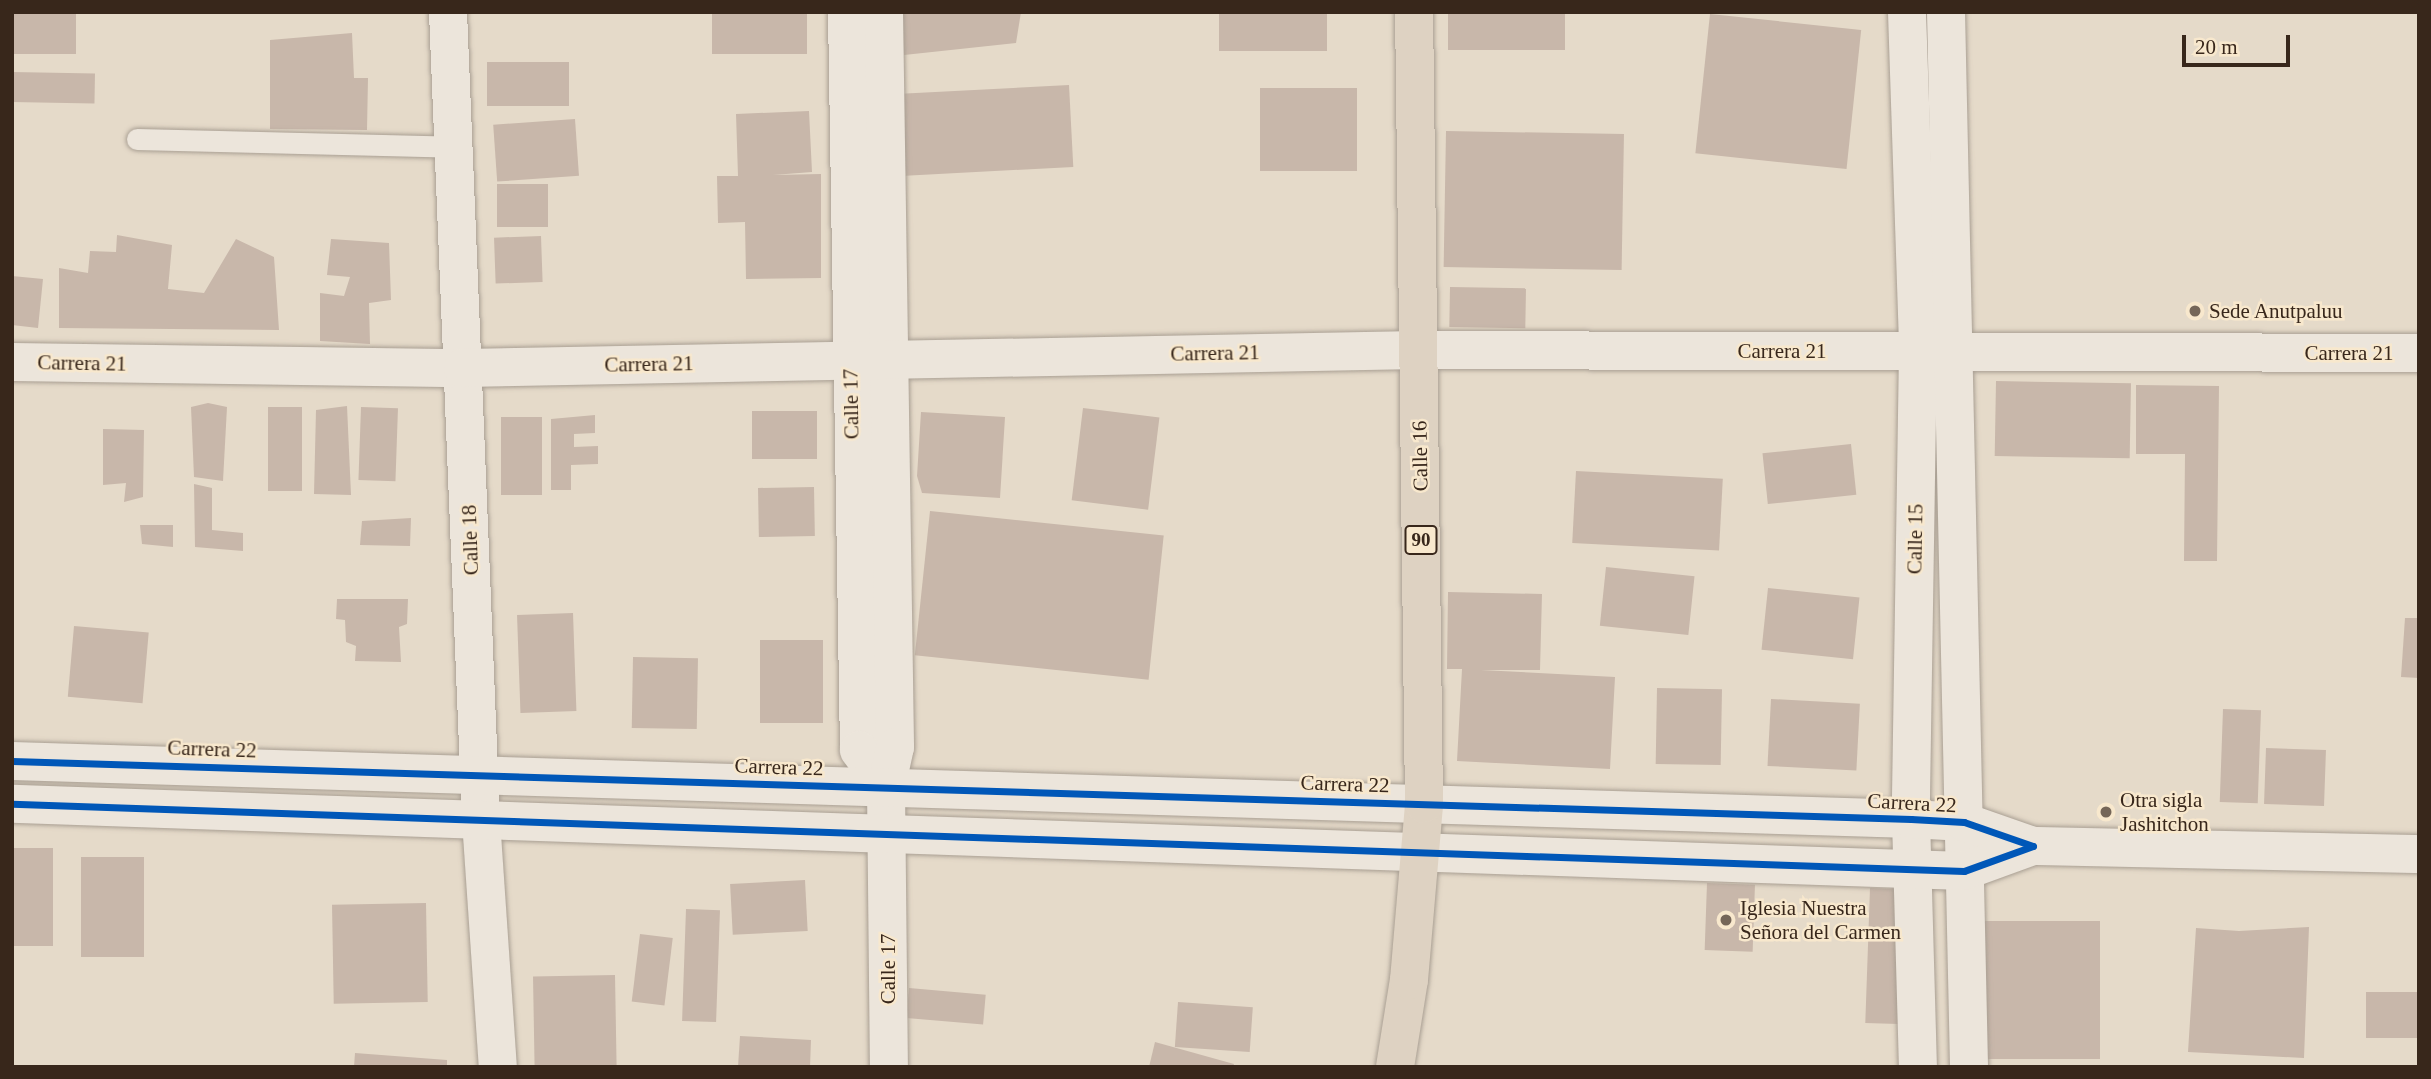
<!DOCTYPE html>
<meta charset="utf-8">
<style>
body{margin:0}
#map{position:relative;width:2431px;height:1079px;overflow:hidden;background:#e5dac9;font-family:"Times New Roman",serif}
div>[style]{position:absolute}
.building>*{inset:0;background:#c8b7aa;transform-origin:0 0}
.roads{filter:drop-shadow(0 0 2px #a99f93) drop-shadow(0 0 2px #a99f93)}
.service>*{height:21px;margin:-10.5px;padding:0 10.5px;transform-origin:10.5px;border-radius:10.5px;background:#ece5db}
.minor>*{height:38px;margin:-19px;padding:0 19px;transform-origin:19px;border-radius:19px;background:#ece5db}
.trunk>*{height:38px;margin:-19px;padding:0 19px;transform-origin:19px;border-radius:19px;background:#ded2c2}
.cycleway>*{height:7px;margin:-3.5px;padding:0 3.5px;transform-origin:3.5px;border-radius:3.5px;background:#0057b8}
.dots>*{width:19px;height:19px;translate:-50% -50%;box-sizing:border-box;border:4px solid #f8e8cd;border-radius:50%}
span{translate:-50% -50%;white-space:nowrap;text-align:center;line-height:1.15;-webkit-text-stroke:5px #f8e8cd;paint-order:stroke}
.shield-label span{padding:2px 5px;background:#f8e8cd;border:2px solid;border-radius:5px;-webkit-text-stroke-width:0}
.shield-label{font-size:19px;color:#38271b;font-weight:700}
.poi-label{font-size:21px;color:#38271b}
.left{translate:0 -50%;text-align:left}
.street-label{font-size:21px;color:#38271b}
.frame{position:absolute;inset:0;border:14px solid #38271b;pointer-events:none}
.scale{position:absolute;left:2182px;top:35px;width:108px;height:32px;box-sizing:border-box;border:4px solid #38271b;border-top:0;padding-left:9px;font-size:21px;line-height:24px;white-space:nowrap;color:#38271b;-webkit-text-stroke:5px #f8e8cd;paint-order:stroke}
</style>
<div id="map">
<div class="building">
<div style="left:12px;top:12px;width:64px;height:42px"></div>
<div style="left:712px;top:12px;width:95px;height:42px"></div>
<div style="clip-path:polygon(900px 12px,1021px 12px,1016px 43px,904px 55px)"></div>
<div style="left:1219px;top:12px;width:108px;height:39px"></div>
<div style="left:1448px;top:12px;width:117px;height:38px"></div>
<div style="left:1710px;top:14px;width:152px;height:140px;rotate:6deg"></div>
<div style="clip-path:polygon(352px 33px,354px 78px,368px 78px,367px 130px,270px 129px,270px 40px)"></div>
<div style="left:569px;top:62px;width:44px;height:82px;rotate:90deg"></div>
<div style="left:12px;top:72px;width:83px;height:30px;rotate:1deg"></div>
<div style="left:1069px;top:85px;width:82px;height:168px;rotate:87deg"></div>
<div style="left:1260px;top:88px;width:97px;height:83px"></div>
<div style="clip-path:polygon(809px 111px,812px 172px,773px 175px,821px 174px,821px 278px,746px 279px,745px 222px,718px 223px,717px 176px,738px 176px,736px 114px)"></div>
<div style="left:575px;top:119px;width:57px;height:82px;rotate:86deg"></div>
<div style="left:1446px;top:131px;width:178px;height:136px;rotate:1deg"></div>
<div style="left:548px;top:184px;width:43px;height:51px;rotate:90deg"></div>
<div style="clip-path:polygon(117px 235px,172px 245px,168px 289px,204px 293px,236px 239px,274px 257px,279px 330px,59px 328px,59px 268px,88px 273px,90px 251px,116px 252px)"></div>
<div style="left:541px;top:236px;width:46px;height:47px;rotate:88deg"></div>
<div style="clip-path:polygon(331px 239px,389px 243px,391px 300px,369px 303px,370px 344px,320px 341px,320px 293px,344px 296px,350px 277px,327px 275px)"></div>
<div style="clip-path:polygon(12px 276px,43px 279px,38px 328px,12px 325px)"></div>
<div style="left:1450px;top:287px;width:76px;height:40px;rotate:1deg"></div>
<div style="left:1996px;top:381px;width:135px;height:75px;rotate:1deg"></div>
<div style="clip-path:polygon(2136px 385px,2219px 386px,2217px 561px,2184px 561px,2185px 454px,2136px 454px)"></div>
<div style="clip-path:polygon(208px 403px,227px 407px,223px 481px,194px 477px,191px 407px)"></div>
<div style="clip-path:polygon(347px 406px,351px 495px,314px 494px,316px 410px)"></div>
<div style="left:268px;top:407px;width:34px;height:84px"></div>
<div style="left:361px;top:407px;width:37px;height:73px;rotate:2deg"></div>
<div style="left:1083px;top:408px;width:77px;height:93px;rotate:7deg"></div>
<div style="left:752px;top:411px;width:65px;height:48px"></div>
<div style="clip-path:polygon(921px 412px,1005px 417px,1000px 498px,922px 493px,917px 476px)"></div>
<div style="clip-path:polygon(595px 415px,595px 433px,574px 434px,574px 447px,598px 446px,598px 464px,571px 465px,571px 490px,551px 490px,551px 419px)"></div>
<div style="left:501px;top:417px;width:41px;height:78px"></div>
<div style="clip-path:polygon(103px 429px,144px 430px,143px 497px,124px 502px,126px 483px,103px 485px)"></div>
<div style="left:1851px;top:444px;width:51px;height:89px;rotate:84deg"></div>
<div style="left:1576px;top:471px;width:147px;height:72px;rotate:3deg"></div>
<div style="clip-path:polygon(194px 484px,212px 488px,212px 530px,243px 533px,243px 551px,195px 547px)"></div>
<div style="left:814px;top:487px;width:49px;height:56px;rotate:89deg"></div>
<div style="left:930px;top:511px;width:235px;height:145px;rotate:6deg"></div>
<div style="clip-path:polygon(411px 518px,410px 546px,360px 545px,362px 521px)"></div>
<div style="clip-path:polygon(140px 525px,173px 525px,173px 547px,142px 544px)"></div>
<div style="left:1606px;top:567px;width:89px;height:59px;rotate:6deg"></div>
<div style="left:1768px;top:588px;width:92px;height:62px;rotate:6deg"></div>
<div style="clip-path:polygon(1448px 592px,1542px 594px,1540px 670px,1481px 670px,1615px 677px,1610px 769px,1457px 761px,1462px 669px,1447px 669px)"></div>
<div style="clip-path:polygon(337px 599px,408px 599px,407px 624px,399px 627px,401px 662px,355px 661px,356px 646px,346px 642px,345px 620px,336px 619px)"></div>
<div style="left:573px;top:613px;width:98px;height:56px;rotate:88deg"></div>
<div style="clip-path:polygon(2405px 618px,2419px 618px,2419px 678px,2401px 677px)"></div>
<div style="left:74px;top:626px;width:75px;height:71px;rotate:5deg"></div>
<div style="left:823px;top:640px;width:83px;height:63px;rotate:90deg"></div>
<div style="left:633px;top:657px;width:65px;height:71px;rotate:1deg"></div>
<div style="left:1657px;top:688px;width:65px;height:76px;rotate:1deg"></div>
<div style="left:1771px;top:699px;width:89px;height:67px;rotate:3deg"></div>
<div style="left:2223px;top:709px;width:38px;height:93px;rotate:2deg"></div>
<div style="left:2266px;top:748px;width:60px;height:56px;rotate:2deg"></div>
<div style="left:12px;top:848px;width:41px;height:98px"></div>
<div style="left:81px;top:857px;width:63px;height:100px"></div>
<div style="left:805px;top:880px;width:51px;height:75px;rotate:87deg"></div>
<div style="left:1707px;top:883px;width:48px;height:67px;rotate:2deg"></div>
<div style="left:1870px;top:888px;width:33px;height:135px;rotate:2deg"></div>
<div style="left:426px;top:903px;width:99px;height:94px;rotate:89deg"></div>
<div style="left:686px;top:909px;width:34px;height:112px;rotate:2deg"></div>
<div style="left:1976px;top:921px;width:124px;height:138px"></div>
<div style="clip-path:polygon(2309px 927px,2304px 1058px,2188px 1052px,2196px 928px,2239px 931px)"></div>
<div style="left:640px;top:934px;width:33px;height:68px;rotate:7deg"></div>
<div style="left:615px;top:975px;width:92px;height:82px;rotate:89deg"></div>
<div style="left:909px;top:988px;width:77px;height:30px;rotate:5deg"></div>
<div style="left:2366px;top:992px;width:53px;height:46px"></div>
<div style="left:1178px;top:1002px;width:75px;height:45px;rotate:4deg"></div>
<div style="clip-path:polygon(740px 1036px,811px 1040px,810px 1067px,738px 1067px)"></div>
<div style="clip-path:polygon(1155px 1042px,1234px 1064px,1233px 1067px,1149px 1067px)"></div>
<div style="clip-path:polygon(355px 1053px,447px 1060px,447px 1067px,354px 1067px)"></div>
</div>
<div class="roads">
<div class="service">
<div style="left:137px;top:139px;width:317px;rotate:1.4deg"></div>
</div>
<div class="minor">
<div style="left:448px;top:12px;width:809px;rotate:87.66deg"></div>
<div style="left:481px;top:820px;width:248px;rotate:86.1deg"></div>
<div style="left:847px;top:12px;width:738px;rotate:89.07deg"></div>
<div style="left:859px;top:750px;width:47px;rotate:54.6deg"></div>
<div style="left:884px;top:12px;width:735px;rotate:89.14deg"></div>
<div style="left:895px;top:747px;width:42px;rotate:102.4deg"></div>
<div style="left:886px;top:788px;width:279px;rotate:89.4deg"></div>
<div style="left:1907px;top:12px;width:339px;rotate:88.1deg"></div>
<div style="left:1918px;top:351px;width:468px;rotate:90.9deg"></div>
<div style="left:1911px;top:819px;width:248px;rotate:88.4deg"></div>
<div style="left:1946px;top:12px;width:1055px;rotate:88.75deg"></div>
<div style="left:12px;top:362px;width:451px;rotate:0.8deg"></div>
<div style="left:463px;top:368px;width:955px;rotate:-1.08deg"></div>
<div style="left:1418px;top:350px;width:1001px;rotate:0.17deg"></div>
<div style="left:12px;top:761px;width:1900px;rotate:1.75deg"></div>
<div style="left:1911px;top:819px;width:53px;rotate:3.2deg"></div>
<div style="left:1964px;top:822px;width:73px;rotate:19.2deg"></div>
<div style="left:2033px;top:846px;width:73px;rotate:160.1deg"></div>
<div style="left:1964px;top:871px;width:1953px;rotate:-178.03deg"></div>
<div style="left:2033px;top:846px;width:386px;rotate:1.2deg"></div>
</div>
<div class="trunk">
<div style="left:1395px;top:1067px;width:88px;rotate:-80.9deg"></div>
<div style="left:1409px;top:980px;width:177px;rotate:-85.1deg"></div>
<div style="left:1424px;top:804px;width:792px;rotate:-90.72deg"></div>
</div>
</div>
<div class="cycleway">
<div style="left:12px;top:761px;width:1900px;rotate:1.75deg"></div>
<div style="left:1911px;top:819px;width:53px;rotate:3.2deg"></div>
<div style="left:1964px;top:822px;width:73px;rotate:19.2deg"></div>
<div style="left:2033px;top:846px;width:73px;rotate:160.1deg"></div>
<div style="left:1964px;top:871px;width:1953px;rotate:-178.03deg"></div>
</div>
<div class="dots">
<div style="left:2195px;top:311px;background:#756658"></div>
<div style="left:2106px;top:812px;background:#756658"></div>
<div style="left:1726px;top:920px;background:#756658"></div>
</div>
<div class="shield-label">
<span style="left:1421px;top:540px">90</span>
</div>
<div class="poi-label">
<span class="left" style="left:2209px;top:311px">Sede Anutpaluu</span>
<span class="left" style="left:2120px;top:812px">Otra sigla<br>Jashitchon</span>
<span class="left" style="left:1740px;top:920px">Iglesia Nuestra<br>Señora del Carmen</span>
</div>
<div class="street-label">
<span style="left:1782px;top:351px">Carrera 21</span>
<span style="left:1215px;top:353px;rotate:-1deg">Carrera 21</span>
<span style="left:2349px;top:353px">Carrera 21</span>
<span style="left:82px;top:363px;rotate:1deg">Carrera 21</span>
<span style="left:649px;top:364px;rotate:-1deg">Carrera 21</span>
<span style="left:851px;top:404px;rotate:-91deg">Calle 17</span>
<span style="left:1420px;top:456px;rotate:-91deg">Calle 16</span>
<span style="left:1915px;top:539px;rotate:-89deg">Calle 15</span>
<span style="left:470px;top:540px;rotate:-92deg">Calle 18</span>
<span style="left:212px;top:749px;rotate:2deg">Carrera 22</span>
<span style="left:779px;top:767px;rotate:2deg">Carrera 22</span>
<span style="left:1345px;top:784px;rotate:2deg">Carrera 22</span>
<span style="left:1912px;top:803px;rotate:3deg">Carrera 22</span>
<span style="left:888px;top:969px;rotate:-90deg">Calle 17</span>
</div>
<div class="frame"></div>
<div class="scale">20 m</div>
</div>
